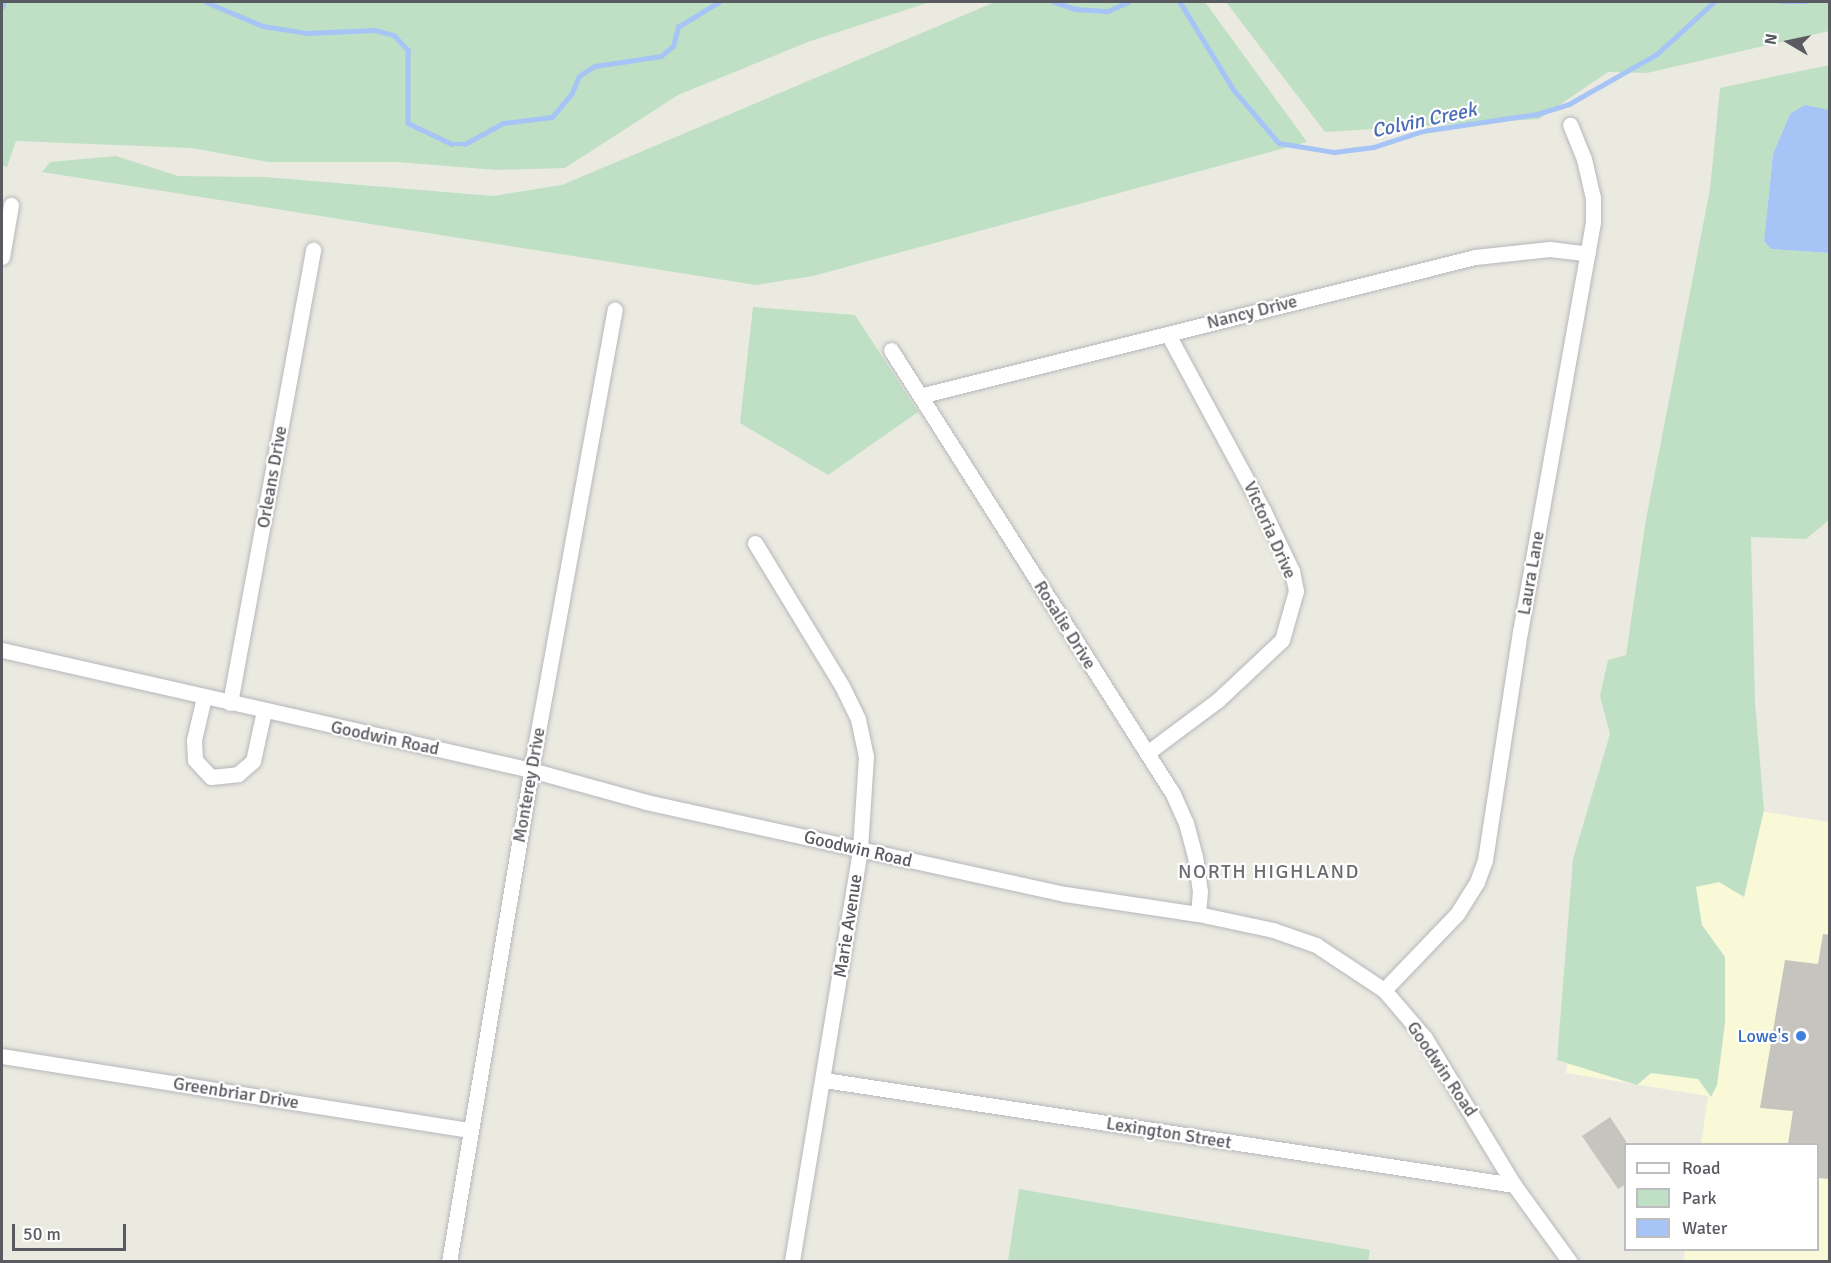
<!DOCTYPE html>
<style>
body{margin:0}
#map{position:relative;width:1831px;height:1263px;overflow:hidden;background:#ebeae1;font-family:Signika,sans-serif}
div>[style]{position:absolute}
.commercial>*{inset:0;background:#f9f8d7}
.green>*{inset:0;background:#bfe0c5}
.water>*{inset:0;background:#a6c5f6}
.stream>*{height:4.5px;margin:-2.25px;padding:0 2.25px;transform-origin:2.25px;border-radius:2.25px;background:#a6c5f6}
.building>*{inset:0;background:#c6c4be}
.roads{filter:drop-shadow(0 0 2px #b6b7bc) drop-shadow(0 0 2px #b6b7bc)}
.minor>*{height:15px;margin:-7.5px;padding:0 7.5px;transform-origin:7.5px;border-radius:7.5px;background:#fff}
.dots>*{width:16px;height:16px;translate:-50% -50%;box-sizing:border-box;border:3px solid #fff;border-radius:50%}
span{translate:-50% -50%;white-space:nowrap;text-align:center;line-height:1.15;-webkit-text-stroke:4.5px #fff;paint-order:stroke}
.street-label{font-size:18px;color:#595b60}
.shop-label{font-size:18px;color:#366cbe}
.right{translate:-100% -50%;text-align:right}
.water-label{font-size:20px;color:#4c6cb5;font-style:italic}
.neighbourhood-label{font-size:20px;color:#6b6d72;letter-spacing:1.5px}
.frame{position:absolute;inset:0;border:3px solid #595b60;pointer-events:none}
.legend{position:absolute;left:1624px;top:1143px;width:195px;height:108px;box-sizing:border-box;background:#fff;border:2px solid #bdbdbf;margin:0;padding:8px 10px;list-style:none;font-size:18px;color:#595b60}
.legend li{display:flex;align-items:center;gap:12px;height:30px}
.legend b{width:30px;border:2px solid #bdbdbf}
.north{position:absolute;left:1759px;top:12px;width:60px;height:60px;-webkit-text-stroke:4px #fff;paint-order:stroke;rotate:279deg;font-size:16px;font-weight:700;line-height:24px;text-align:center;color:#595b60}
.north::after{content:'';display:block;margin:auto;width:21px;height:27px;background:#595b60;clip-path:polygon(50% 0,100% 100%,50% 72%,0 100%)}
.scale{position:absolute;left:12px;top:1224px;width:114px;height:27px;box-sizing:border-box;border:3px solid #595b60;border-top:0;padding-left:8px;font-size:18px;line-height:21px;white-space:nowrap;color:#595b60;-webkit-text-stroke:4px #fff;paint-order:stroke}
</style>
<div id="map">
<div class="commercial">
<div style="clip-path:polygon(1607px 787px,1829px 822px,1829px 1261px,1683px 1261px,1685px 1250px,1818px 1250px,1818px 1144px,1701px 1144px,1708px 1096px,1566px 1073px)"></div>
</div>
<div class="green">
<div style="clip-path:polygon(2px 2px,930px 2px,808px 42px,678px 95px,565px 168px,496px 170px,397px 162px,268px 162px,192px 148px,16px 141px,7px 167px,2px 166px)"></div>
<div style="clip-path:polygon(995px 2px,1205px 2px,1307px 142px,813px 276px,756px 285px,42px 172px,50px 162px,116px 156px,178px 176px,265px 177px,493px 196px,562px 185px)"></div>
<div style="clip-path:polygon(1226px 2px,1829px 2px,1829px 31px,1647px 73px,1608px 72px,1539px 119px,1325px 132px)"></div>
<div style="clip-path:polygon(1829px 65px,1829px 110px,1790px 114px,1773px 154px,1764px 241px,1771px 249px,1829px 253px,1829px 520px,1806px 539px,1751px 537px,1755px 702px,1764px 810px,1744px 897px,1719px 882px,1696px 887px,1702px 925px,1725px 957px,1725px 1023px,1717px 1085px,1711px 1097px,1698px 1079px,1651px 1073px,1637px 1085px,1557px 1060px,1573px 859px,1610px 734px,1600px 696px,1608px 660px,1626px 655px,1646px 519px,1710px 189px,1720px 88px)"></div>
<div style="clip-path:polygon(753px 307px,855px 315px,918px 412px,828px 475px,740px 423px)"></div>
<div style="clip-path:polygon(1019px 1189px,1370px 1250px,1368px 1261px,1008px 1261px)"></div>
</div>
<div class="water">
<div style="clip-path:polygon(1805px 105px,1829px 110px,1829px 253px,1771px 249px,1764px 241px,1773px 154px,1790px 114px)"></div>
</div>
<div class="stream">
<div style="left:206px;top:2px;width:62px;rotate:22.8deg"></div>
<div style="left:263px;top:26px;width:45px;rotate:9deg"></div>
<div style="left:307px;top:33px;width:68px;rotate:-2.5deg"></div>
<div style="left:375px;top:30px;width:20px;rotate:15deg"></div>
<div style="left:394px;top:35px;width:21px;rotate:47deg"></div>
<div style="left:408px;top:50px;width:73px;rotate:90deg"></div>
<div style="left:408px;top:123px;width:49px;rotate:25.5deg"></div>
<div style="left:452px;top:144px;width:13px"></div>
<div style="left:465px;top:144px;width:43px;rotate:-28.9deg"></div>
<div style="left:503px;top:123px;width:49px;rotate:-7deg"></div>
<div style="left:552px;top:117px;width:31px;rotate:-50deg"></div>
<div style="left:572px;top:93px;width:18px;rotate:-68deg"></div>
<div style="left:579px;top:76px;width:19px;rotate:-32deg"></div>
<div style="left:595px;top:66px;width:67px;rotate:-8.6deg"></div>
<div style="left:661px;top:56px;width:16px;rotate:-40deg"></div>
<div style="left:673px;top:46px;width:20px;rotate:-75deg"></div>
<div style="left:678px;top:27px;width:48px;rotate:-31.4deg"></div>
<div style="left:1054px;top:2px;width:23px;rotate:18deg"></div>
<div style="left:1076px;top:9px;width:32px;rotate:4deg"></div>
<div style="left:1108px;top:11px;width:22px;rotate:-24deg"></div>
<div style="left:1180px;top:2px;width:103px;rotate:58.5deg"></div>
<div style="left:1234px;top:90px;width:70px;rotate:49.7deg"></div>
<div style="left:1279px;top:143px;width:56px;rotate:9.3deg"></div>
<div style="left:1334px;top:152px;width:40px;rotate:-7.1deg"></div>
<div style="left:1374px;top:147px;width:52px;rotate:-18.1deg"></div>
<div style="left:1423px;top:131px;width:115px;rotate:-8.5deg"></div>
<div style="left:1537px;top:114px;width:34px;rotate:-17deg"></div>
<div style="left:1569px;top:104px;width:101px;rotate:-29.6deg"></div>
<div style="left:1657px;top:54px;width:77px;rotate:-42.4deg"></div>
<div style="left:1780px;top:2px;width:27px"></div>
<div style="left:2px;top:7px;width:5px;rotate:-68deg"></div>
</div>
<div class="building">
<div style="clip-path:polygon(1823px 934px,1830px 935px,1830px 1179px,1818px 1178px,1818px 1144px,1788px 1144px,1793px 1111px,1760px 1108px,1785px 960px,1818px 964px)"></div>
<div style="clip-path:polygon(1610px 1117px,1626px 1141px,1626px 1184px,1618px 1189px,1582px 1136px)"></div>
</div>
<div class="roads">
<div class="minor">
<div style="left:2px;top:257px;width:53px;rotate:-80.2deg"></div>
<div style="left:891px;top:350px;width:526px;rotate:57.58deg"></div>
<div style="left:1173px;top:794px;width:32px;rotate:66deg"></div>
<div style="left:1186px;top:823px;width:34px;rotate:75deg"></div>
<div style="left:1195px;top:856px;width:35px;rotate:82deg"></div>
<div style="left:1200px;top:891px;width:23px;rotate:95deg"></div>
<div style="left:920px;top:396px;width:572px;rotate:-14.06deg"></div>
<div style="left:1475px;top:257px;width:75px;rotate:-6.1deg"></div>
<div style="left:1550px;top:249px;width:38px;rotate:7deg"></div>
<div style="left:755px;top:543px;width:167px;rotate:58.7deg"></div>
<div style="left:842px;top:686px;width:37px;rotate:64deg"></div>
<div style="left:858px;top:719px;width:38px;rotate:78deg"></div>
<div style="left:866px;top:756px;width:94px;rotate:93.7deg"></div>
<div style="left:860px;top:850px;width:418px;rotate:99.4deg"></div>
<div style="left:2px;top:650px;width:542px;rotate:12.78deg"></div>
<div style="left:531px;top:770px;width:119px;rotate:15.5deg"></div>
<div style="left:646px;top:802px;width:429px;rotate:12.4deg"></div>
<div style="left:1065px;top:894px;width:134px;rotate:8.6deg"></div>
<div style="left:1198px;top:914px;width:77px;rotate:12deg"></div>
<div style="left:1273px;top:930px;width:46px;rotate:19.2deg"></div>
<div style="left:1316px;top:945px;width:82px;rotate:33.5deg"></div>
<div style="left:1384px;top:990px;width:63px;rotate:49.5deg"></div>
<div style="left:1425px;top:1038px;width:172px;rotate:58.8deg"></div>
<div style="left:1514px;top:1185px;width:95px;rotate:54deg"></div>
<div style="left:204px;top:697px;width:44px;rotate:103.1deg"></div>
<div style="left:194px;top:740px;width:20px;rotate:87deg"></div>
<div style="left:195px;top:760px;width:23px;rotate:47deg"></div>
<div style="left:211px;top:777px;width:27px;rotate:-6deg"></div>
<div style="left:238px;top:774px;width:20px;rotate:-41deg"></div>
<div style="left:253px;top:761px;width:51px;rotate:-77.6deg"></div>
<div style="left:230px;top:703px;width:461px;rotate:-79.6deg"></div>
<div style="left:1147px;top:753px;width:89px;rotate:-36.7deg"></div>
<div style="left:1218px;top:700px;width:88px;rotate:-43.2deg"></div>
<div style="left:1282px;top:640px;width:51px;rotate:-74.1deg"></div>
<div style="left:1296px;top:591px;width:20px;rotate:-101deg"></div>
<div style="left:1292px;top:571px;width:68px;rotate:-115.4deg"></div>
<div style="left:1263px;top:510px;width:200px;rotate:-118.4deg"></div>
<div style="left:1384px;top:990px;width:105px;rotate:-46.2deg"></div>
<div style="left:1457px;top:914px;width:38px;rotate:-58deg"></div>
<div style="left:1477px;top:882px;width:23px;rotate:-70deg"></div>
<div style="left:1485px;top:860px;width:231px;rotate:-81.3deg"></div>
<div style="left:1520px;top:632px;width:417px;rotate:-79.9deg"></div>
<div style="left:1593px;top:221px;width:23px;rotate:-90deg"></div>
<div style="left:1593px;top:198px;width:40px;rotate:-103deg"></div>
<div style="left:1584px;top:159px;width:37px;rotate:-112deg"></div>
<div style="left:2px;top:1056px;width:474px;rotate:9deg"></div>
<div style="left:824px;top:1080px;width:698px;rotate:8.65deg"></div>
<div style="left:449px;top:1262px;width:499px;rotate:-80.5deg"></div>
<div style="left:531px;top:770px;width:468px;rotate:-79.7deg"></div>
</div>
</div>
<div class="dots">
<div style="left:1801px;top:1036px;background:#3f7fe0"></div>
</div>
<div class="street-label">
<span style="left:1252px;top:312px;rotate:-14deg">Nancy Drive</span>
<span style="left:272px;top:477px;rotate:-80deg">Orleans Drive</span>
<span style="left:1270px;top:530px;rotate:66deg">Victoria Drive</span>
<span style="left:1531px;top:573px;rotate:-80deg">Laura Lane</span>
<span style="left:1065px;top:625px;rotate:58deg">Rosalie Drive</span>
<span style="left:385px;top:738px;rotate:12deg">Goodwin Road</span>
<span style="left:529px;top:785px;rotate:-80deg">Monterey Drive</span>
<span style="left:858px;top:849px;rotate:13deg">Goodwin Road</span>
<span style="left:848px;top:926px;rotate:-81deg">Marie Avenue</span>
<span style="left:1442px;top:1069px;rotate:56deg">Goodwin Road</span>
<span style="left:236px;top:1093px;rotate:9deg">Greenbriar Drive</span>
<span style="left:1169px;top:1133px;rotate:9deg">Lexington Street</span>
</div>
<div class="shop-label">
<span class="right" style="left:1789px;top:1036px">Lowe's</span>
</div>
<div class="water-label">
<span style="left:1424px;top:120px;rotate:-12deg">Colvin Creek</span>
</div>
<div class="neighbourhood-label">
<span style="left:1269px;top:871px">NORTH HIGHLAND</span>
</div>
<div class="frame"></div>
<ul class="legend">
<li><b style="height:8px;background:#fff"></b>Road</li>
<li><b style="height:16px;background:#bfe0c5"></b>Park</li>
<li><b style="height:16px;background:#a6c5f6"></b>Water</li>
</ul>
<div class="north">N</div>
<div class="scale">50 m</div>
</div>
